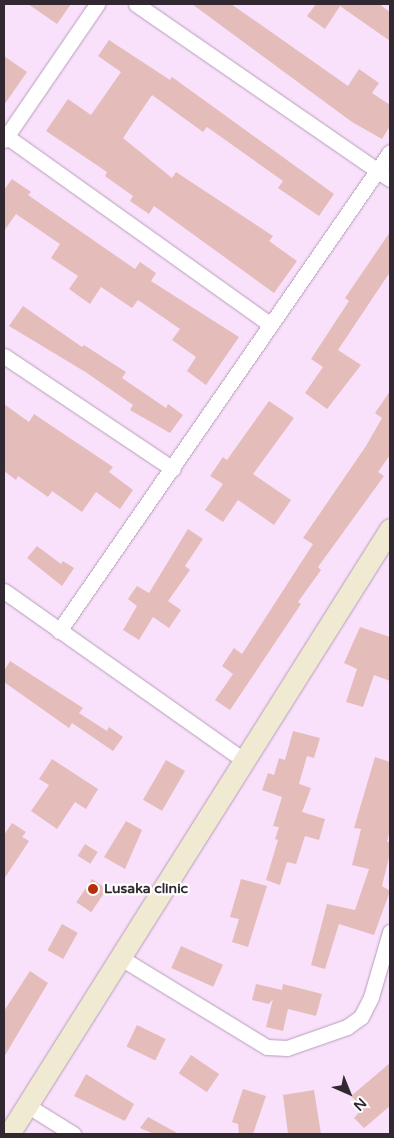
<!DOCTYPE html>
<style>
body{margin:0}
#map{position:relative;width:394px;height:1138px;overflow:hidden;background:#f9e0fb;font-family:"Varela Round",sans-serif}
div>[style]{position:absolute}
.building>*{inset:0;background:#e4bdbb;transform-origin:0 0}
.roads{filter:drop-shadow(0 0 1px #b69eb7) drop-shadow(0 0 1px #b69eb7)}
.minor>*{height:15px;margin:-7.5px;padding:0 7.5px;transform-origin:7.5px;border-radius:7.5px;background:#fff}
.secondary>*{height:21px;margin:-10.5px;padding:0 10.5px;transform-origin:10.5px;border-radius:10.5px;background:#f1ead2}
.dots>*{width:14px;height:14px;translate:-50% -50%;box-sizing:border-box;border:2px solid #fff;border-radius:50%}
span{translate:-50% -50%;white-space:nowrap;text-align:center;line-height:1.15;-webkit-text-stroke:4.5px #fff;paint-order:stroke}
.poi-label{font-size:14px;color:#312832;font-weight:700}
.left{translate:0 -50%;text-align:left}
.frame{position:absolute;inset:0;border:5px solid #312832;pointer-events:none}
.north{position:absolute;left:324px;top:1068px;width:50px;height:50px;-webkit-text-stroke:4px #fff;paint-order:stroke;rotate:136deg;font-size:14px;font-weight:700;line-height:20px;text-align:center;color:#312832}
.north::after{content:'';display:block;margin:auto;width:18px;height:22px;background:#312832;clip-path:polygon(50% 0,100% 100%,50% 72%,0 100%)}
</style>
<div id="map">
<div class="building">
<div style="clip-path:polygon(28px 4px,71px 4px,57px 24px)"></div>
<div style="clip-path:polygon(192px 4px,231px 4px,348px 86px,359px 69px,379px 83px,372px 93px,390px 105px,390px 126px,382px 139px,352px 122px)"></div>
<div style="clip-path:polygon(316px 4px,379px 4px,390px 12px,390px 41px,340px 6px,325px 29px,307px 16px)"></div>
<div style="clip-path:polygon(109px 40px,170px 80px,172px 77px,334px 194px,319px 216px,278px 188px,283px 181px,207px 127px,203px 132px,152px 95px,123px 138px,172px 178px,176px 172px,273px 236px,269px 241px,297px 261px,274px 293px,154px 206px,149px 214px,130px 201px,133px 196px,105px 176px,107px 172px,46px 131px,68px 99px,91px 115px,121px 72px,98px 56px)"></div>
<div style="clip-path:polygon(4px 56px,27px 72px,4px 105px)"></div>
<div style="clip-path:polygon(12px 179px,31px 192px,28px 195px,135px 269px,140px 262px,156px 273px,151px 281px,239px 337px,206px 385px,187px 371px,196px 357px,172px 340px,180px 329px,138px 300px,132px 308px,101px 287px,90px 304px,69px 289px,78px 276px,51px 258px,60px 244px,16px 214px,4px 231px,4px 190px)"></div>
<div style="clip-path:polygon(390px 232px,390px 272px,338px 350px,361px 365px,327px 409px,305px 393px,323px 367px,311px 359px,349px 301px,345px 298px)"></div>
<div style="clip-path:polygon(23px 306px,82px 347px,84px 345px,126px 372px,122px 378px,166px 408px,168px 404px,183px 415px,170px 433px,130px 410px,133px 405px,87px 373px,9px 326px)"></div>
<div style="clip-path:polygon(390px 391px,390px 455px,378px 472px,384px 476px,318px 567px,321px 570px,298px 602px,301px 604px,230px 710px,215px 700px,233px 674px,222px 666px,234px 648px,242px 654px,313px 544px,303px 538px,366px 446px,382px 418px,375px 413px)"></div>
<div style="clip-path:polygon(269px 401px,294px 418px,253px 474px,291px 500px,274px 525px,238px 500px,223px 522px,205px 510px,223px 484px,210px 476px,223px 457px,227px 460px)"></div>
<div style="clip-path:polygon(4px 404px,29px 422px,34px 414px,113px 467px,109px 472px,133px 490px,120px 509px,96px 492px,82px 512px,52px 491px,48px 497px,18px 476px,16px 480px,4px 471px)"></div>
<div style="clip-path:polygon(188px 529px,203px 539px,185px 566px,190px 570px,168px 601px,181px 610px,169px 628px,153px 617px,139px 640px,123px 630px,137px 606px,128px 599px,137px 586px,149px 593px)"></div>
<div style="clip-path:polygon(37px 546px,61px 564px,63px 561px,74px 568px,62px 586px,27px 558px)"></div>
<div style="clip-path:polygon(360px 627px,390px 637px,390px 681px,374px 675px,363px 707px,346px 702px,357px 669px,344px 663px)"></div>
<div style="clip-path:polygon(10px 661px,83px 708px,79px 713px,107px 731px,109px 727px,123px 737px,113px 751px,72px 723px,69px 728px,4px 682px,4px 671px)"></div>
<div style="clip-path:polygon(293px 731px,320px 738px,314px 758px,307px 756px,299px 784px,311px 788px,302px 812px,325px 819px,319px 840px,305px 836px,296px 864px,287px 862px,280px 885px,266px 880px,278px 840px,275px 839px,279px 827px,273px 826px,282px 797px,262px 790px,268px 773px,274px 775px,279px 758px,285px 760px)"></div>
<div style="clip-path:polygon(375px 757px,390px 762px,390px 829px,387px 842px,390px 842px,390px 853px,382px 886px,390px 891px,374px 935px,339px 924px,325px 969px,311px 965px,327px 904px,355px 910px,369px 869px,352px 865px,361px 829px,354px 828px)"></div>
<div style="clip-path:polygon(52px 759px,98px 789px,86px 809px,75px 802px,57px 829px,31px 811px,49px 785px,39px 779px)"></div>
<div style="left:166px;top:760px;width:22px;height:46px;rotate:30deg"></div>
<div style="clip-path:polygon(126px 821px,142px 830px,125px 869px,104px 857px)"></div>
<div style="clip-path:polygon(12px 823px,26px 832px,22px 837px,29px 841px,4px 879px,4px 835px)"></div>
<div style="left:85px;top:844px;width:15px;height:14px;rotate:32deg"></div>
<div style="left:92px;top:879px;width:18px;height:28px;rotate:34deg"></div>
<div style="clip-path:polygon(241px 879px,267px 886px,248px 947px,232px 942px,239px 919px,230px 917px)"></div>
<div style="left:62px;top:924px;width:18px;height:30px;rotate:29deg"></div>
<div style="left:181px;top:946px;width:46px;height:24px;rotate:24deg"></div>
<div style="clip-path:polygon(30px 971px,48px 983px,4px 1057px,4px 1011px)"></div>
<div style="clip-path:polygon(256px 984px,282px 990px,283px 984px,322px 994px,316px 1016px,288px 1009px,283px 1031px,266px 1027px,273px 999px,269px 1004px,252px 1000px)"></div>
<div style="left:137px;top:1025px;width:32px;height:24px;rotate:26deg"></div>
<div style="left:191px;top:1055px;width:34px;height:22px;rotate:34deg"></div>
<div style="clip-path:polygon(390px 1063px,390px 1106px,364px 1128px,354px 1118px,363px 1108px,351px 1096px)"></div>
<div style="clip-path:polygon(86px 1074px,134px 1104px,125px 1121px,74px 1096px)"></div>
<div style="clip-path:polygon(243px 1089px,266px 1096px,253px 1134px,239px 1134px,238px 1124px,232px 1122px)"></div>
<div style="clip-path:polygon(314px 1090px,321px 1134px,288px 1134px,283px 1095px)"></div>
<div style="clip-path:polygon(148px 1117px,179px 1134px,154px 1134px,140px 1128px)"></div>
</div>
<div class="roads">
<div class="minor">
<div style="left:136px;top:4px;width:308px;rotate:34.6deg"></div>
<div style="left:6px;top:136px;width:324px;rotate:35.5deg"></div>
<div style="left:4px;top:140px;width:165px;rotate:-55.6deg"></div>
<div style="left:4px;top:356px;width:203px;rotate:33.8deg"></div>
<div style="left:4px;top:591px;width:291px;rotate:35.2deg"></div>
<div style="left:59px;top:631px;width:582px;rotate:-55.35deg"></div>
<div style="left:121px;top:958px;width:171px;rotate:31.4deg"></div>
<div style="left:267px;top:1047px;width:20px;rotate:3deg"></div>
<div style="left:287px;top:1048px;width:64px;rotate:-19.3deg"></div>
<div style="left:347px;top:1027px;width:17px;rotate:-36deg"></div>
<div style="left:361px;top:1017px;width:22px;rotate:-63deg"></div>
<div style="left:371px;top:997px;width:68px;rotate:-73.7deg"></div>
<div style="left:25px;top:1104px;width:57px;rotate:32deg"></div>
</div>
<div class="secondary">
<div style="left:9px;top:1134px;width:715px;rotate:-57.8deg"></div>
</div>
</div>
<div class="dots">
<div style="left:93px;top:889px;background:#b82e06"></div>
</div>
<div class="poi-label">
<span class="left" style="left:104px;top:889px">Lusaka clinic</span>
</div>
<div class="frame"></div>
<div class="north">N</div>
</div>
